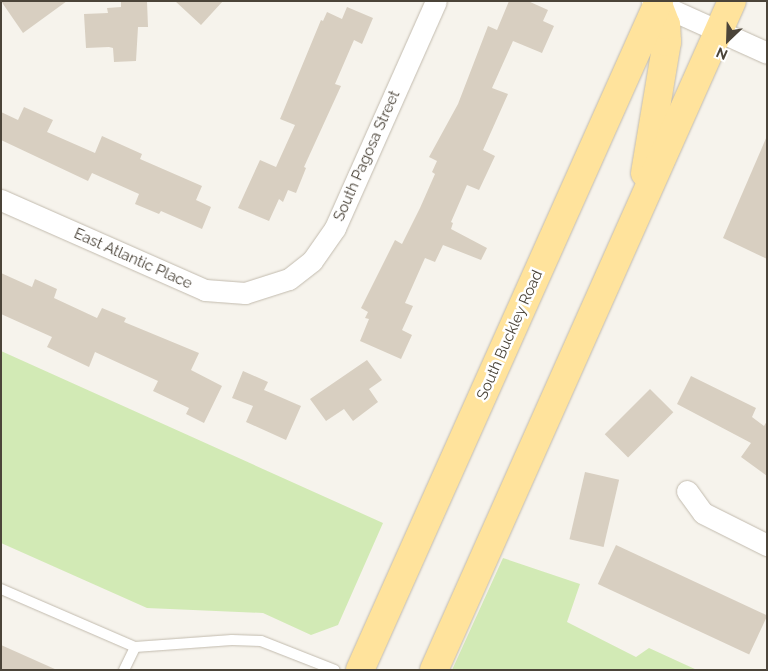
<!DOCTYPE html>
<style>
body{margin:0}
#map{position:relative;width:768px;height:671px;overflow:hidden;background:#f6f3ec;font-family:Raleway,sans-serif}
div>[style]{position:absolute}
.green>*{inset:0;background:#d2eab5}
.building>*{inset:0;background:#d8cfc1;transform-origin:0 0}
.roads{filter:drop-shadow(0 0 1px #c2bbae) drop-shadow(0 0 1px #c2bbae)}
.lane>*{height:10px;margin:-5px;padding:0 5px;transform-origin:5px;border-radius:5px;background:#fff}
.street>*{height:21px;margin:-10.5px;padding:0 10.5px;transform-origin:10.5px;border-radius:10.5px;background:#fff}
.primary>*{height:28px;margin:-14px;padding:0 14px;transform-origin:14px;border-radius:14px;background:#ffe39c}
span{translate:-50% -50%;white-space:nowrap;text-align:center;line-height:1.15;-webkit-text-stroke:5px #fff;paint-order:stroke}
.street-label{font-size:15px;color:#4b4439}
.frame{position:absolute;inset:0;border:2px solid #4b4439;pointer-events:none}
.north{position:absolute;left:703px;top:15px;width:50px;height:50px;-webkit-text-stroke:4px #fff;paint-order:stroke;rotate:204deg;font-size:14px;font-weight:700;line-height:20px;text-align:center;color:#4b4439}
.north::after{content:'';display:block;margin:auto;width:18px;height:22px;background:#4b4439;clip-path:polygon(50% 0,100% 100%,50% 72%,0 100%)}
</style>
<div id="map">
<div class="green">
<div style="clip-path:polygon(1px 351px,383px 523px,338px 625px,311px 635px,263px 613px,147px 608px,1px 543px)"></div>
<div style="clip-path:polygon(503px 558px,580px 584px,567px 622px,636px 657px,649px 648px,697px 670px,452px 670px)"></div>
</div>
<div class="building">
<div style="clip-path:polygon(1px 1px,67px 1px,23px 33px)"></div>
<div style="clip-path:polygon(121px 1px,147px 1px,148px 27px,138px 27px,136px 61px,114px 62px,113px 48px,109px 47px,86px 48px,84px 14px,108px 13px,107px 8px,121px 7px)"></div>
<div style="clip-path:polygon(175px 1px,223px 1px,201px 25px)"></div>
<div style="clip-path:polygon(509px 1px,528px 1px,548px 10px,543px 21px,554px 26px,542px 53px,513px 41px,492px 88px,508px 94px,483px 150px,495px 156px,479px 190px,467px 185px,451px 222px,453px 223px,451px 229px,487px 248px,481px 260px,443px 245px,435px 262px,425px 258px,405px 303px,413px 306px,402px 330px,412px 335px,401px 359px,360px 341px,369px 319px,365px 318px,368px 312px,361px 308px,395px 240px,402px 244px,420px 208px,435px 174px,432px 172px,437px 161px,429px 157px,458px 104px,488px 26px,497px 30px)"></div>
<div style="clip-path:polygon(347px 7px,373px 18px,362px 44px,354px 40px,335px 84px,341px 86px,304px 167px,306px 168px,296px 193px,288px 190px,283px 202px,279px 199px,269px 221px,238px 208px,260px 160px,276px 167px,295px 125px,280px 119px,321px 20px,323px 21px,327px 12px,342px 19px)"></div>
<div style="clip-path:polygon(24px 107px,53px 120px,47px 132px,95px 153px,102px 136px,142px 154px,140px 159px,202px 186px,196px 200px,211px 207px,202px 229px,161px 211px,159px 214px,135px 204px,139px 194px,92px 173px,88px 181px,1px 140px,1px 112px,18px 120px)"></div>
<div style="clip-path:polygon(767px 136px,767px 259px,723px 238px)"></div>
<div style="clip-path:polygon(1px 273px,32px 287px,35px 279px,57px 289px,54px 298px,97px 318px,102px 308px,126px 318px,124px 322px,199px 353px,191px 370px,222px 386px,204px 423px,186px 414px,189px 408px,153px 391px,158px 381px,95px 352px,89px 367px,47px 347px,52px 337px,1px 314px)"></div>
<div style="clip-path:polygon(367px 360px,382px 380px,369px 389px,378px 402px,353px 421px,344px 409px,326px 421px,310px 399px)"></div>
<div style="clip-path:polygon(243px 371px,268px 382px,264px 390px,301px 406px,286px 440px,246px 422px,253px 406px,232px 398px)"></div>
<div style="clip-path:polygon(691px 376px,756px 408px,752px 417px,764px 426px,767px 421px,767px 476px,741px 457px,751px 443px,677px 404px)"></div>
<div style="left:650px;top:389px;width:33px;height:64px;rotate:45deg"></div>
<div style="left:585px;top:472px;width:35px;height:69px;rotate:13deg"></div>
<div style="left:616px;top:545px;width:167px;height:43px;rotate:25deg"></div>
<div style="clip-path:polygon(1px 645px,57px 670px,1px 670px)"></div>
</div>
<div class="roads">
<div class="lane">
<div style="left:1px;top:589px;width:146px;rotate:23.4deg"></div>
<div style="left:135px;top:647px;width:97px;rotate:-4.1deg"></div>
<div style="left:232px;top:640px;width:29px;rotate:2deg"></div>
<div style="left:261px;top:641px;width:79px;rotate:21.4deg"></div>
<div style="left:124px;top:670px;width:25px;rotate:-64deg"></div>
</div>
<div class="street">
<div style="left:652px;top:1px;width:126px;rotate:24.3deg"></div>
<div style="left:1px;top:200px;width:223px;rotate:23.8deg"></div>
<div style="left:205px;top:290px;width:40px;rotate:4.3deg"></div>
<div style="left:245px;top:293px;width:46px;rotate:-17.7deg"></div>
<div style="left:289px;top:279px;width:29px;rotate:-38deg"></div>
<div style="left:312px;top:261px;width:40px;rotate:-55.1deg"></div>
<div style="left:335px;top:228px;width:248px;rotate:-66deg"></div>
<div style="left:687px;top:491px;width:27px;rotate:54deg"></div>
<div style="left:703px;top:513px;width:72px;rotate:26.6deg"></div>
</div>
<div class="primary">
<div style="left:645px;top:173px;width:133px;rotate:-80.5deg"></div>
<div style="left:667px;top:42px;width:17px;rotate:-93deg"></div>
<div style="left:666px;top:25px;width:22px;rotate:-111deg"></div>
<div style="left:360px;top:670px;width:733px;rotate:-65.92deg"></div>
<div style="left:434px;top:670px;width:732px;rotate:-65.99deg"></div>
</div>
</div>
<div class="street-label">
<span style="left:367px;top:156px;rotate:-66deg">South Pagosa Street</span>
<span style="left:133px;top:259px;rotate:24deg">East Atlantic Place</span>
<span style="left:510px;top:335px;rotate:-66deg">South Buckley Road</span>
</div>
<div class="frame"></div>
<div class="north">N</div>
</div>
